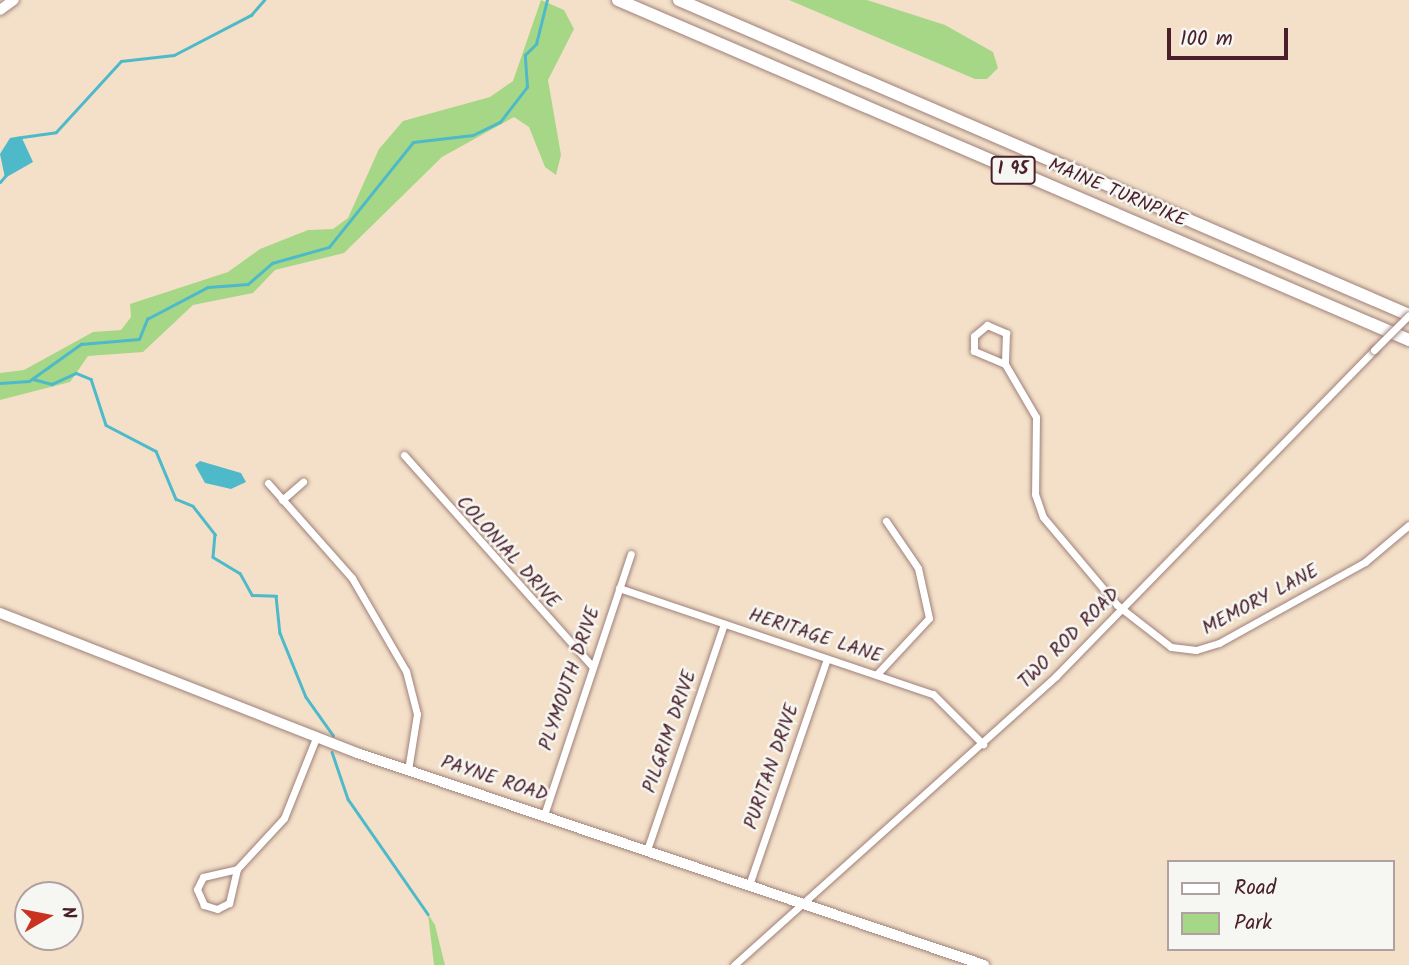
<!DOCTYPE html>
<style>
body{margin:0}
#map{position:relative;width:1409px;height:965px;overflow:hidden;background:#f4e0c9;font-family:Kalam,sans-serif}
div>[style]{position:absolute}
.green>*{inset:0;background:#a6d786}
.water>*{inset:0;background:#4ebac9}
.stream>*{height:2.5px;margin:-1.25px;padding:0 1.25px;transform-origin:1.25px;border-radius:1.25px;background:#4ebac9}
.roads{filter:drop-shadow(0 0 2px #9f807a) drop-shadow(0 0 2px #9f807a)}
.street>*{height:7px;margin:-3.5px;padding:0 3.5px;transform-origin:3.5px;border-radius:3.5px;background:#fff}
.secondary>*{height:10px;margin:-5px;padding:0 5px;transform-origin:5px;border-radius:5px;background:#fff}
.highway>*{height:12px;margin:-6px;padding:0 6px;transform-origin:6px;border-radius:6px;background:#fff}
.bridges{filter:drop-shadow(0 0 2px #9f807a) drop-shadow(0 0 2px #9f807a)}
.street-bridge>*{height:7px;margin:-3.5px;padding:0 3.5px;transform-origin:3.5px;border-radius:3.5px;background:#fff}
span{translate:-50% -50%;white-space:nowrap;text-align:center;line-height:1.15;-webkit-text-stroke:5px #f6f6f2;paint-order:stroke}
.shield-label span{padding:2px 5px;background:#f6f6f2;border:2px solid;border-radius:5px;-webkit-text-stroke-width:0}
.shield-label{font-size:18px;color:#4a1f2b;font-weight:700}
.street-label{font-size:19px;color:#4a1f2b}
.legend{position:absolute;left:1167px;top:860px;width:228px;height:91px;box-sizing:border-box;background:#f6f6f2;border:2px solid #b1a0a2;margin:0;padding:9px 12px;list-style:none;font-size:21px;color:#4a1f2b}
.legend li{display:flex;align-items:center;gap:14px;height:35px}
.legend b{width:35px;border:2px solid #b1a0a2}
.north{position:absolute;left:14px;top:881px;width:70px;height:70px;box-sizing:border-box;background:#f6f6f2;border:2px solid #b1a0a2;border-radius:50%;rotate:80deg;font-size:19px;font-weight:700;line-height:28px;text-align:center;color:#4a1f2b}
.north::after{content:'';display:block;margin:auto;width:24px;height:32px;background:#c8321e;clip-path:polygon(50% 0,100% 100%,50% 72%,0 100%)}
.scale{position:absolute;left:1167px;top:28px;width:121px;height:32px;box-sizing:border-box;border:4px solid #4a1f2b;border-top:0;padding-left:9px;font-size:21px;line-height:24px;white-space:nowrap;color:#4a1f2b;-webkit-text-stroke:5px #f6f6f2;paint-order:stroke}
</style>
<div id="map">
<div class="green">
<div style="clip-path:polygon(541px 0,564px 10px,574px 29px,548px 80px,561px 155px,556px 175px,545px 167px,529px 127px,514px 117px,442px 157px,344px 253px,275px 270px,253px 293px,193px 305px,143px 352px,88px 356px,70px 382px,0 400px,0 373px,24px 370px,93px 332px,121px 330px,131px 317px,130px 304px,228px 272px,260px 249px,308px 230px,333px 229px,348px 218px,379px 149px,403px 121px,490px 97px,513px 81px)"></div>
<div style="clip-path:polygon(789px 0,867px 0,945px 25px,993px 52px,998px 68px,987px 79px,975px 79px)"></div>
<div style="clip-path:polygon(428px 914px,435px 925px,445px 965px,434px 965px)"></div>
</div>
<div class="water">
<div style="clip-path:polygon(21px 136px,33px 162px,5px 178px,0 154px,10px 138px)"></div>
<div style="clip-path:polygon(200px 461px,241px 473px,246px 482px,231px 489px,205px 483px,195px 465px)"></div>
</div>
<div class="stream">
<div style="left:22px;top:137px;width:34px;rotate:-8deg"></div>
<div style="left:56px;top:132px;width:96px;rotate:-47.5deg"></div>
<div style="left:121px;top:61px;width:53px;rotate:-6.5deg"></div>
<div style="left:174px;top:55px;width:87px;rotate:-27.5deg"></div>
<div style="left:251px;top:15px;width:20px;rotate:-49deg"></div>
<div style="left:0;top:182px;width:9px;rotate:-49deg"></div>
<div style="left:33px;top:379px;width:20px;rotate:15deg"></div>
<div style="left:52px;top:384px;width:26px;rotate:-25deg"></div>
<div style="left:76px;top:373px;width:16px;rotate:22deg"></div>
<div style="left:91px;top:379px;width:48px;rotate:71.9deg"></div>
<div style="left:106px;top:425px;width:56px;rotate:27.5deg"></div>
<div style="left:156px;top:451px;width:52px;rotate:67.4deg"></div>
<div style="left:176px;top:499px;width:18px;rotate:22deg"></div>
<div style="left:193px;top:506px;width:36px;rotate:52deg"></div>
<div style="left:215px;top:534px;width:23px;rotate:95deg"></div>
<div style="left:213px;top:557px;width:31px;rotate:31deg"></div>
<div style="left:240px;top:573px;width:25px;rotate:61deg"></div>
<div style="left:252px;top:595px;width:24px;rotate:2deg"></div>
<div style="left:276px;top:596px;width:37px;rotate:84deg"></div>
<div style="left:280px;top:633px;width:69px;rotate:67.9deg"></div>
<div style="left:306px;top:697px;width:47px;rotate:54.6deg"></div>
<div style="left:0;top:383px;width:29px;rotate:-4deg"></div>
<div style="left:29px;top:381px;width:64px;rotate:-35.4deg"></div>
<div style="left:81px;top:344px;width:58px;rotate:-4.9deg"></div>
<div style="left:139px;top:339px;width:22px;rotate:-68deg"></div>
<div style="left:147px;top:319px;width:69px;rotate:-27.7deg"></div>
<div style="left:208px;top:287px;width:40px;rotate:-4.3deg"></div>
<div style="left:248px;top:284px;width:32px;rotate:-41deg"></div>
<div style="left:272px;top:263px;width:59px;rotate:-15.7deg"></div>
<div style="left:329px;top:247px;width:134px;rotate:-51.3deg"></div>
<div style="left:413px;top:142px;width:60px;rotate:-6.7deg"></div>
<div style="left:473px;top:135px;width:30px;rotate:-26deg"></div>
<div style="left:500px;top:122px;width:44px;rotate:-52.4deg"></div>
<div style="left:527px;top:87px;width:32px;rotate:-94deg"></div>
<div style="left:525px;top:55px;width:16px;rotate:-45deg"></div>
<div style="left:536px;top:44px;width:45px;rotate:-76deg"></div>
<div style="left:332px;top:752px;width:50px;rotate:71.2deg"></div>
<div style="left:348px;top:799px;width:140px;rotate:55.2deg"></div>
</div>
<div class="roads">
<div class="street">
<div style="left:987px;top:325px;width:21px;rotate:23deg"></div>
<div style="left:1006px;top:333px;width:31px;rotate:92deg"></div>
<div style="left:1005px;top:364px;width:34px;rotate:-157deg"></div>
<div style="left:974px;top:351px;width:15px;rotate:-90deg"></div>
<div style="left:974px;top:336px;width:17px;rotate:-40deg"></div>
<div style="left:1005px;top:364px;width:61px;rotate:59.7deg"></div>
<div style="left:1036px;top:417px;width:77px;rotate:90.7deg"></div>
<div style="left:1035px;top:494px;width:24px;rotate:71deg"></div>
<div style="left:1043px;top:517px;width:115px;rotate:49.9deg"></div>
<div style="left:1117px;top:605px;width:68px;rotate:37.9deg"></div>
<div style="left:1171px;top:647px;width:25px;rotate:7deg"></div>
<div style="left:1196px;top:650px;width:24px;rotate:-17deg"></div>
<div style="left:1219px;top:643px;width:167px;rotate:-29deg"></div>
<div style="left:1365px;top:562px;width:57px;rotate:-40.1deg"></div>
<div style="left:404px;top:455px;width:283px;rotate:48.3deg"></div>
<div style="left:268px;top:483px;width:127px;rotate:48.5deg"></div>
<div style="left:352px;top:578px;width:108px;rotate:59.9deg"></div>
<div style="left:406px;top:671px;width:44px;rotate:75.7deg"></div>
<div style="left:417px;top:714px;width:57px;rotate:99.1deg"></div>
<div style="left:282px;top:500px;width:28px;rotate:-41deg"></div>
<div style="left:619px;top:588px;width:331px;rotate:18.7deg"></div>
<div style="left:933px;top:694px;width:71px;rotate:45deg"></div>
<div style="left:877px;top:674px;width:76px;rotate:-47.1deg"></div>
<div style="left:929px;top:618px;width:51px;rotate:-102.4deg"></div>
<div style="left:918px;top:568px;width:57px;rotate:-124.2deg"></div>
<div style="left:544px;top:815px;width:275px;rotate:-71.6deg"></div>
<div style="left:647px;top:850px;width:239px;rotate:-71.2deg"></div>
<div style="left:237px;top:869px;width:69px;rotate:-47.3deg"></div>
<div style="left:284px;top:818px;width:86px;rotate:-68.2deg"></div>
<div style="left:237px;top:869px;width:35px;rotate:103deg"></div>
<div style="left:229px;top:903px;width:13px;rotate:153deg"></div>
<div style="left:217px;top:909px;width:14px;rotate:-163deg"></div>
<div style="left:204px;top:905px;width:17px;rotate:-114deg"></div>
<div style="left:197px;top:889px;width:13px;rotate:-63deg"></div>
<div style="left:203px;top:877px;width:35px;rotate:-13deg"></div>
<div style="left:749px;top:885px;width:239px;rotate:-71deg"></div>
<div style="left:734px;top:965px;width:433px;rotate:-41.9deg"></div>
<div style="left:1056px;top:676px;width:455px;rotate:-45.7deg"></div>
</div>
<div class="secondary">
<div style="left:0;top:10px;width:17px;rotate:-36deg"></div>
<div style="left:0;top:613px;width:383px;rotate:21.4deg"></div>
<div style="left:357px;top:753px;width:662px;rotate:18.68deg"></div>
</div>
<div class="highway">
<div style="left:618px;top:0;width:861px;rotate:23.26deg"></div>
<div style="left:679px;top:0;width:795px;rotate:23.34deg"></div>
</div>
</div>
<div class="bridges">
<div class="street-bridge">
<div style="left:1374px;top:350px;width:49px;rotate:-45deg"></div>
</div>
</div>
<div class="shield-label">
<span style="left:1013px;top:170px">I 95</span>
</div>
<div class="street-label">
<span style="left:1117px;top:194px;rotate:23deg">MAINE TURNPIKE</span>
<span style="left:507px;top:553px;rotate:48deg">COLONIAL DRIVE</span>
<span style="left:1261px;top:601px;rotate:-28deg">MEMORY LANE</span>
<span style="left:815px;top:637px;rotate:18deg">HERITAGE LANE</span>
<span style="left:1070px;top:639px;rotate:-45deg">TWO ROD ROAD</span>
<span style="left:571px;top:679px;rotate:-71deg">PLYMOUTH DRIVE</span>
<span style="left:671px;top:732px;rotate:-71deg">PILGRIM DRIVE</span>
<span style="left:773px;top:767px;rotate:-71deg">PURITAN DRIVE</span>
<span style="left:494px;top:780px;rotate:18deg">PAYNE ROAD</span>
</div>
<ul class="legend">
<li><b style="height:9px;background:#fff"></b>Road</li>
<li><b style="height:19px;background:#a6d786"></b>Park</li>
</ul>
<div class="north">N</div>
<div class="scale">100 m</div>
</div>
